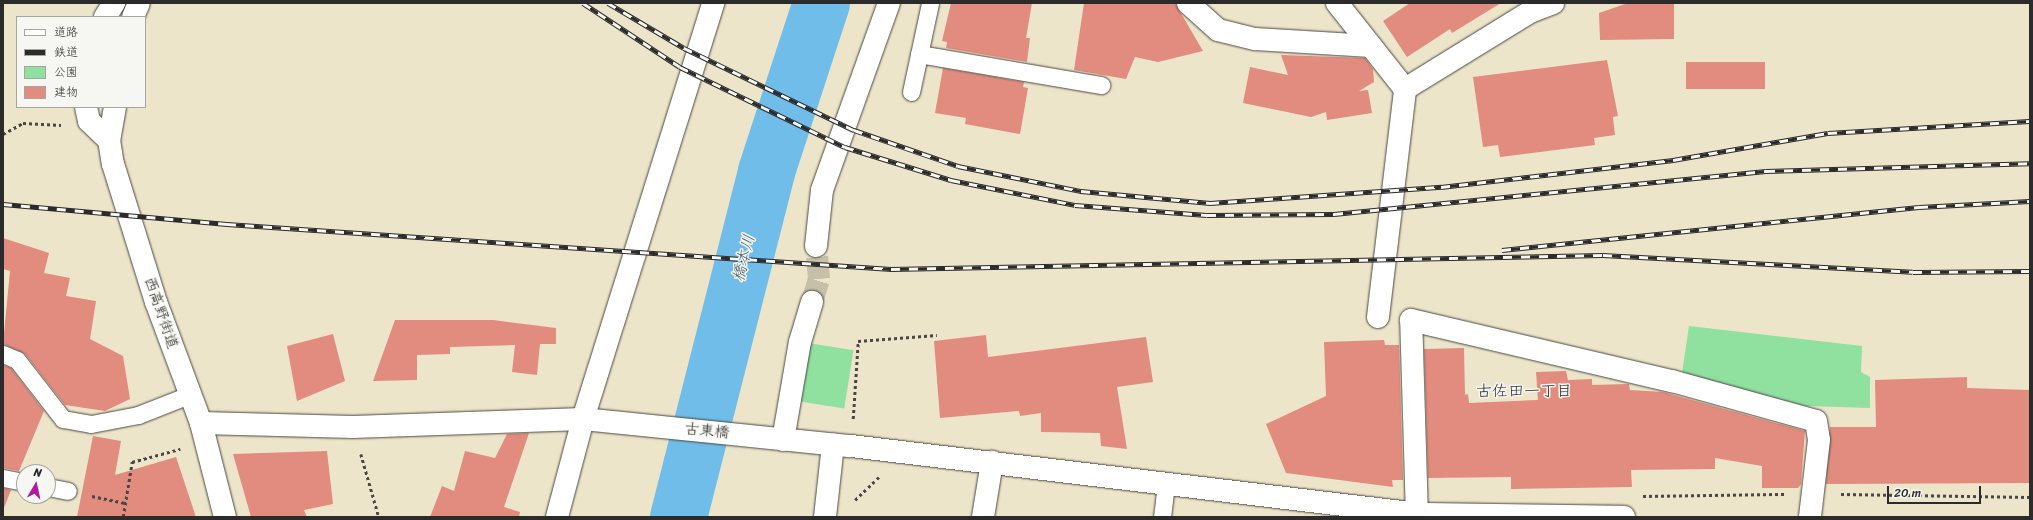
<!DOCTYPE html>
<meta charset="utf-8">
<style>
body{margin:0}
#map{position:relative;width:2033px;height:520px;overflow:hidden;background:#ede5c9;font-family:Sriracha,"Klee One",sans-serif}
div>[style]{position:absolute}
.green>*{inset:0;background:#90e0a0;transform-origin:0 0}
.river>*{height:57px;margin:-28.5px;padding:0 28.5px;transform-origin:28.5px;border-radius:28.5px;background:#70bdea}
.building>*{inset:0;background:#e28b7f;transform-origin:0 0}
.minor-tunnel>*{height:22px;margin-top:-11px;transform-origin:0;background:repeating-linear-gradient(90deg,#c6c0a9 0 22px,transparent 0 33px)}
.path>*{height:2.5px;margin-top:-1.25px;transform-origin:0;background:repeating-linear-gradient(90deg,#484743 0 3px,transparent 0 6px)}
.roads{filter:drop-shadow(0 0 1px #484743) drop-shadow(0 0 1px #484743)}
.service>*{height:17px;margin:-8.5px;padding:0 8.5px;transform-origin:8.5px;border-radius:8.5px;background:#fff}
.minor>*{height:22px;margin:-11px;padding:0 11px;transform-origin:11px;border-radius:11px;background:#fff}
.tertiary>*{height:22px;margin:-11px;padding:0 11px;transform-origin:11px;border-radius:11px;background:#fff}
.rail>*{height:4.5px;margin-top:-2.25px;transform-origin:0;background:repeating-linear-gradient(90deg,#f6f6f2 0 9px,#2b2b2b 0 18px);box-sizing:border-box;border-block:1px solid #2b2b2b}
span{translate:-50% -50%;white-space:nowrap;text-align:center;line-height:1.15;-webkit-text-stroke:3px #f6f6f2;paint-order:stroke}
.street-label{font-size:15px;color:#2b2b2b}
.water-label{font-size:16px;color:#405764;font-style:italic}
.neighbourhood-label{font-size:16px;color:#2b2b2b}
.frame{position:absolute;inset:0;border:4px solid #2b2b2b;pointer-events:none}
.legend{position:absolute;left:16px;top:16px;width:130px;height:92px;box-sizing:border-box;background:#f6f6f2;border:1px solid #a5a5a2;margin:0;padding:5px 7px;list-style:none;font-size:12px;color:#2b2b2b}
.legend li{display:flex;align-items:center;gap:8px;height:20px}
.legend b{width:20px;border:1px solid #a5a5a2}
.north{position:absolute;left:16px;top:464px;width:40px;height:40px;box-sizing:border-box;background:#f6f6f2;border:1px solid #a5a5a2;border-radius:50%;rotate:9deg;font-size:11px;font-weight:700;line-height:16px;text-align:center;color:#2b2b2b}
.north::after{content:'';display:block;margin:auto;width:14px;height:18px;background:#b5179e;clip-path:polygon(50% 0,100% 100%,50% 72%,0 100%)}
.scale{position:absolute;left:1887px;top:486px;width:94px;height:18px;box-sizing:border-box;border:2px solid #2b2b2b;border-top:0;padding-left:5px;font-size:12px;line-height:14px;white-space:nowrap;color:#2b2b2b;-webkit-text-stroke:3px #f6f6f2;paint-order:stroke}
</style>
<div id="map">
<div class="green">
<div style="clip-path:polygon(1689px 326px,1862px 346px,1861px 372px,1870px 377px,1870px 408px,1806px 406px,1745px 394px,1682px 373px)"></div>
<div style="left:808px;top:343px;width:46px;height:59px;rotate:9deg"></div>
</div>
<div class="river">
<div style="left:678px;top:517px;width:357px;rotate:-75.7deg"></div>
<div style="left:766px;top:171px;width:177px;rotate:-71.9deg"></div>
</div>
<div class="building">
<div style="clip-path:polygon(951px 3px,1032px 3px,1026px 38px,1030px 38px,1027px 62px,946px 48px,947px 42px,942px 41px)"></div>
<div style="clip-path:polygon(1084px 3px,1175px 3px,1203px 51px,1158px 62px,1135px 57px,1126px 79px,1074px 70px)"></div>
<div style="clip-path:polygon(1410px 3px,1501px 3px,1452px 33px,1450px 29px,1407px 57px,1383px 21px)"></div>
<div style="clip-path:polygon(1628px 3px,1674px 3px,1674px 39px,1600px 40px,1599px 13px)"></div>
<div style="clip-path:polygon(1281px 55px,1365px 58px,1373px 69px,1374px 82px,1359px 91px,1368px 90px,1372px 113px,1327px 120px,1326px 112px,1311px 117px,1243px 103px,1250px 67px,1288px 75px)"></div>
<div style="clip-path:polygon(1607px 60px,1618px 116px,1613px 117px,1615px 135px,1594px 138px,1595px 145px,1500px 157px,1498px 145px,1483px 147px,1473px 77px)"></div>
<div style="left:1686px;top:62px;width:79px;height:27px"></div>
<div style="clip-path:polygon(943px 68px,1024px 82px,1023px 87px,1028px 88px,1020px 134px,965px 124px,966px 118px,935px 113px)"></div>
<div style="clip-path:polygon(3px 238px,49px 253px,44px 273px,70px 278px,66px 296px,96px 301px,90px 339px,123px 356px,130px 399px,105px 411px,65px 405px,25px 354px,3px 344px,10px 271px,3px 269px)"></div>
<div style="clip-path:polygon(395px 320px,493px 320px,556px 328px,556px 344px,540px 344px,537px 375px,512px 372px,515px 345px,450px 347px,450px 354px,417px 355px,417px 380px,373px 381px)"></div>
<div style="clip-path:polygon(333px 334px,345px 381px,297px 401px,287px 346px)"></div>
<div style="clip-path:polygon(986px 335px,988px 357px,1146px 337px,1153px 382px,1117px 387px,1127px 449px,1101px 446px,1100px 433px,1041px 432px,1041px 413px,1020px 416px,1019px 411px,940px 418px,934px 341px)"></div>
<div style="clip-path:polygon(1384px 340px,1385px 345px,1399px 345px,1403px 480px,1392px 480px,1393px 487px,1286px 473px,1266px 424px,1326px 396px,1324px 342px)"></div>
<div style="clip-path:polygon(1464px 348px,1465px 395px,1468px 394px,1469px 403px,1538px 400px,1536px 372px,1566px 371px,1568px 380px,1592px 379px,1592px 385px,1629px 384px,1630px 390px,1663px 392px,1805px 431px,1801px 484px,1798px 488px,1762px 488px,1762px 466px,1715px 458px,1715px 469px,1631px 470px,1632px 487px,1511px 489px,1511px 477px,1428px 478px,1424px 349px)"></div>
<div style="clip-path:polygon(3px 365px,11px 368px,44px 411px,19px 471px,3px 468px)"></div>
<div style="clip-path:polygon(1967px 377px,1967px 388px,2030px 390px,2030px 483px,1826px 484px,1830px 427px,1876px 427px,1875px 380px)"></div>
<div style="clip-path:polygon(529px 433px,504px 507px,520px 512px,519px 517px,430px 517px,442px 486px,454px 491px,465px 451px,495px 458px,507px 434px)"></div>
<div style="clip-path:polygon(93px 436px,121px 441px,115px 475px,176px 457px,196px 517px,77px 517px)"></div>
<div style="clip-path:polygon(327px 451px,333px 504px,304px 510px,307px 517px,251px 517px,233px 454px)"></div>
<div style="clip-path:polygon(3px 488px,11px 490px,4px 508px,3px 508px)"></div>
</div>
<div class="minor-tunnel">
<div style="left:812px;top:302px;width:24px;rotate:-73deg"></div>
<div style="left:819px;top:279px;width:33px;rotate:-95deg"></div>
</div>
<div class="path">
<div style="left:3px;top:134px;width:23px;rotate:-29deg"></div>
<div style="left:23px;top:123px;width:38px;rotate:3deg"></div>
<div style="left:853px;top:419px;width:78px;rotate:-86.3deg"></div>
<div style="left:858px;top:341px;width:79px;rotate:-4.3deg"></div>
<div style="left:361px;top:454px;width:66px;rotate:74.1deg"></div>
<div style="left:1841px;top:494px;width:189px;rotate:0.9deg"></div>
<div style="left:92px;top:496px;width:34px;rotate:12deg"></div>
<div style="left:1643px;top:496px;width:143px;rotate:-0.8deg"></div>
<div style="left:855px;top:500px;width:33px;rotate:-44deg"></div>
<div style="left:123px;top:517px;width:56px;rotate:-80.7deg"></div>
<div style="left:132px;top:462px;width:50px;rotate:-15.2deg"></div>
</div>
<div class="roads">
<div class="service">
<div style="left:919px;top:54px;width:185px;rotate:9.7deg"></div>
<div style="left:911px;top:92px;width:91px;rotate:-77.9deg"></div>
<div style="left:3px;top:354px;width:15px;rotate:23deg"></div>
<div style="left:17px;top:360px;width:75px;rotate:52.1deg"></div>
<div style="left:63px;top:419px;width:28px;rotate:10deg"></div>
<div style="left:91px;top:424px;width:48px;rotate:-10.8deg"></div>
<div style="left:138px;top:415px;width:55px;rotate:-21.4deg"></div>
<div style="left:3px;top:478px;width:21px;rotate:11deg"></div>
<div style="left:48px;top:487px;width:20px;rotate:11deg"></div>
<div style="left:1162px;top:517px;width:34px;rotate:-83deg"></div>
</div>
<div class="minor">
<div style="left:1188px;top:3px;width:40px;rotate:42deg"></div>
<div style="left:1218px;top:30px;width:38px;rotate:14deg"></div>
<div style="left:1255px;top:39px;width:116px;rotate:3.5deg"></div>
<div style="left:1337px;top:3px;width:110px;rotate:51.7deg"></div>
<div style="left:105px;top:17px;width:17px;rotate:-57deg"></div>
<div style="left:86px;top:107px;width:14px;rotate:78deg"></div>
<div style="left:89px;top:121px;width:28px;rotate:44deg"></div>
<div style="left:816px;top:246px;width:56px;rotate:-83.9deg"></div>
<div style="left:822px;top:190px;width:199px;rotate:-70.3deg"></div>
<div style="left:1378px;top:317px;width:230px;rotate:-83.2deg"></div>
<div style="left:1405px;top:89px;width:147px;rotate:-31.6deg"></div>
<div style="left:1530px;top:12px;width:25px;rotate:-21deg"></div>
<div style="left:783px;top:440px;width:99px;rotate:-80.2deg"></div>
<div style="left:800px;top:342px;width:42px;rotate:-73.3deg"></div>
<div style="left:557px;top:517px;width:101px;rotate:-75.1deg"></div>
<div style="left:583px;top:419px;width:436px;rotate:-72.6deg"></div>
<div style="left:825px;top:517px;width:73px;rotate:-83.7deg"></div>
<div style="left:983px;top:517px;width:56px;rotate:-80.7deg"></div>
<div style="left:1417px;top:517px;width:197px;rotate:-91.7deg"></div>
<div style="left:1411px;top:320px;width:268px;rotate:13.2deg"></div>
<div style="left:1672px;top:381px;width:149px;rotate:15.5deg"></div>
<div style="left:1816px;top:421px;width:19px;rotate:81deg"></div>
<div style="left:1819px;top:440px;width:78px;rotate:96.7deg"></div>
</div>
<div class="tertiary">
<div style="left:133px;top:17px;width:15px;rotate:-67deg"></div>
<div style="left:115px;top:107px;width:34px;rotate:100deg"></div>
<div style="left:109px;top:140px;width:24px;rotate:81deg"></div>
<div style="left:113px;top:164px;width:145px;rotate:72.7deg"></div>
<div style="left:156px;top:302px;width:129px;rotate:69.6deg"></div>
<div style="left:201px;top:423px;width:97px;rotate:75.7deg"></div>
<div style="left:201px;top:423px;width:152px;rotate:1.5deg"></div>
<div style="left:353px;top:427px;width:230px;rotate:-2deg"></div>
<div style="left:583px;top:419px;width:269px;rotate:5.8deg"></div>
<div style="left:851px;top:446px;width:572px;rotate:6.83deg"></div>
<div style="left:1419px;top:514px;width:205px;rotate:0.8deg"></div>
</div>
</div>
<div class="rail">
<div style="left:583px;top:3px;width:116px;rotate:33.4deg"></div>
<div style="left:680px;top:67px;width:183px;rotate:25.9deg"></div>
<div style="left:845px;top:147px;width:111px;rotate:17.3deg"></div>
<div style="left:951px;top:180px;width:126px;rotate:11.4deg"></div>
<div style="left:1075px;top:205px;width:132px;rotate:4.3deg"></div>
<div style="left:1207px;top:215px;width:127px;rotate:-0.5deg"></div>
<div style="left:1334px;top:214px;width:434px;rotate:-5.7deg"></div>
<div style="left:1766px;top:171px;width:264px;rotate:-1.7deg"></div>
<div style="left:608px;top:3px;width:88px;rotate:30.6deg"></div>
<div style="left:684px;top:48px;width:189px;rotate:25.8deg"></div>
<div style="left:854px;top:130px;width:110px;rotate:19.1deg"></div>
<div style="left:958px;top:166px;width:126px;rotate:11.5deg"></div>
<div style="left:1081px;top:191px;width:130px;rotate:5.3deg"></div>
<div style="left:1210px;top:203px;width:232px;rotate:-4deg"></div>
<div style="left:1441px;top:187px;width:234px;rotate:-6.6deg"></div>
<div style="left:1673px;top:160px;width:157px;rotate:-9.9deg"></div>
<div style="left:1828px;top:133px;width:202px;rotate:-3.4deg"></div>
<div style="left:3px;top:204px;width:225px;rotate:5.1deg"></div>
<div style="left:227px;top:224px;width:666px;rotate:3.88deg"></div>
<div style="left:891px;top:269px;width:712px;rotate:-1.13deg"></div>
<div style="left:1603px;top:255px;width:310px;rotate:3.1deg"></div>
<div style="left:1913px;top:272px;width:117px;rotate:-0.5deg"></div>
<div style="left:1502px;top:250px;width:419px;rotate:-5.9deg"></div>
<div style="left:1919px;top:207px;width:111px;rotate:-3.1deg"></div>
</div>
<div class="street-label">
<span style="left:161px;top:313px;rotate:71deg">西高野街道</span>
<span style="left:707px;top:431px;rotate:6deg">古東橋</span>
</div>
<div class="water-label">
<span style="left:744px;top:258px;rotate:-76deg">橋本川</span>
</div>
<div class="neighbourhood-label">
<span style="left:1524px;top:391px">古佐田一丁目</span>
</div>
<div class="frame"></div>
<ul class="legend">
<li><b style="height:5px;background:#fff"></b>道路</li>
<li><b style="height:5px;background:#2b2b2b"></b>鉄道</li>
<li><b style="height:11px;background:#90e0a0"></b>公園</li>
<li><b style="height:11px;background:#e28b7f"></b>建物</li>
</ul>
<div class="north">N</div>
<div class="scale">20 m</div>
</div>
